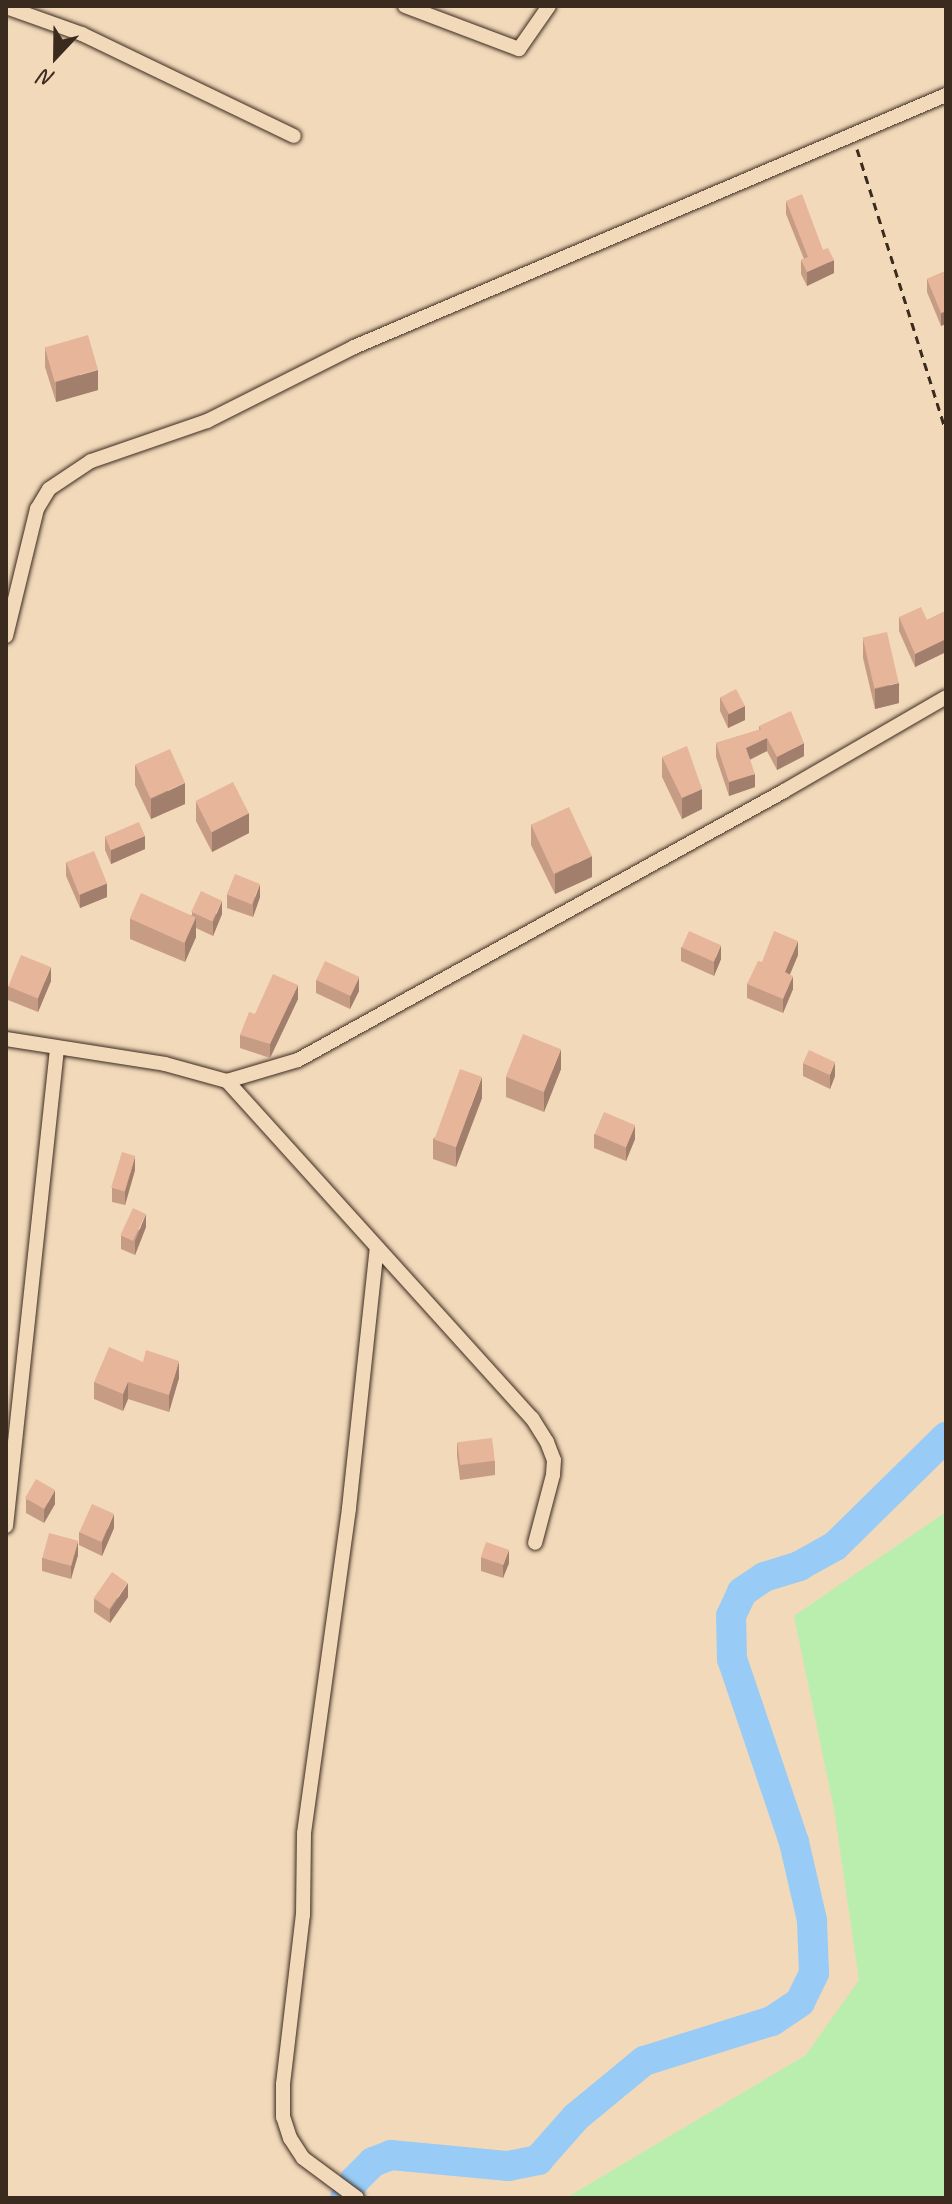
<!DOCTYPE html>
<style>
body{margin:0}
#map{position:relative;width:952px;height:2204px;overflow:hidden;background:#f2d9ba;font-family:Caveat,sans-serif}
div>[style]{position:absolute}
.green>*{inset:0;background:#b9eeaf}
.river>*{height:30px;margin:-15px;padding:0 15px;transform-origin:15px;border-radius:15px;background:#98cbf5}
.path>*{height:3px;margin-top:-1.5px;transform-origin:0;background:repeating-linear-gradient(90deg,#3b2a1e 0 8px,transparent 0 14px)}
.roads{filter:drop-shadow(0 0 2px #3b2a1e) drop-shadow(0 0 2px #3b2a1e)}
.minor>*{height:14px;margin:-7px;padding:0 7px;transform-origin:7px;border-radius:7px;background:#f2d9ba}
.wall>*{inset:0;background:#c69c84}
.shaded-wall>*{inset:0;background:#a17f6c}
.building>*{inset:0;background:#e6b59a;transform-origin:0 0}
span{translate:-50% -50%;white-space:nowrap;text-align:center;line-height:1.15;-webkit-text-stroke:6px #f2d9ba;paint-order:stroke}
.frame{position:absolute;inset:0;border:8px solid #3b2a1e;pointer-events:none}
.north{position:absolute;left:16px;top:16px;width:80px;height:80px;-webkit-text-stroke:6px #f2d9ba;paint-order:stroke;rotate:202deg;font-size:22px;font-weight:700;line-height:32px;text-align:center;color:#3b2a1e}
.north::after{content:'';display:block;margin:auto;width:28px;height:36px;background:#3b2a1e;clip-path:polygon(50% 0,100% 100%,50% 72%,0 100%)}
</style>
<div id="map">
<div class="green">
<div style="clip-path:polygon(946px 1512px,946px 2198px,566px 2198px,806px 2055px,859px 1980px,834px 1809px,794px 1616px)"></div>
</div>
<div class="river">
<div style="left:345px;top:2198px;width:19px;rotate:-62deg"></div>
<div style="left:354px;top:2181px;width:27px;rotate:-45deg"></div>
<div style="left:373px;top:2162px;width:19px;rotate:-21deg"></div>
<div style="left:391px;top:2155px;width:118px;rotate:5.4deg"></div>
<div style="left:508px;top:2166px;width:31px;rotate:-11deg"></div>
<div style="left:538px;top:2160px;width:57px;rotate:-48.5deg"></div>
<div style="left:576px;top:2117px;width:88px;rotate:-39.5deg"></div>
<div style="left:644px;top:2061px;width:134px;rotate:-17.4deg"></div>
<div style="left:772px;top:2021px;width:34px;rotate:-34deg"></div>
<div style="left:800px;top:2002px;width:32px;rotate:-64deg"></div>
<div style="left:814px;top:1973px;width:53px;rotate:-92.2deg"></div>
<div style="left:812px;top:1920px;width:80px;rotate:-103deg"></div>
<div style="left:794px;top:1842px;width:193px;rotate:-108.7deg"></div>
<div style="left:732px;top:1659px;width:43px;rotate:-91.3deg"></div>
<div style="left:731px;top:1616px;width:26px;rotate:-65deg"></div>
<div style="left:742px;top:1592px;width:27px;rotate:-34deg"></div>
<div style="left:764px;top:1577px;width:37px;rotate:-17deg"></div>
<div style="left:799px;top:1566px;width:41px;rotate:-29.1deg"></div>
<div style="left:835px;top:1546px;width:156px;rotate:-44.5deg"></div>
</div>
<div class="path">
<div style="left:857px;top:149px;width:297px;rotate:72.5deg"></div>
</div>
<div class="roads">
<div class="minor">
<div style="left:405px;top:6px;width:122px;rotate:20.7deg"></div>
<div style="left:519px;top:49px;width:52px;rotate:-55.1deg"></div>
<div style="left:6px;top:7px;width:81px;rotate:19.6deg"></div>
<div style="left:82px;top:34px;width:235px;rotate:25.7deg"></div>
<div style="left:6px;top:636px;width:131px;rotate:-76.3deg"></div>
<div style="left:37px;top:509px;width:23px;rotate:-59deg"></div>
<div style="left:49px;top:489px;width:50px;rotate:-33.7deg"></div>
<div style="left:91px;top:461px;width:123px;rotate:-19deg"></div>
<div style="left:207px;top:421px;width:165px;rotate:-26.7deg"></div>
<div style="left:354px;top:347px;width:643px;rotate:-23.06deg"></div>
<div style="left:6px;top:1039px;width:161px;rotate:8.9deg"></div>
<div style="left:165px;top:1064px;width:64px;rotate:15.3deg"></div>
<div style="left:227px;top:1081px;width:74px;rotate:-16.5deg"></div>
<div style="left:298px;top:1060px;width:555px;rotate:-28.96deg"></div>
<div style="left:784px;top:791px;width:187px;rotate:-30.1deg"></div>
<div style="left:227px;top:1081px;width:455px;rotate:47.9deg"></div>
<div style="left:532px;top:1418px;width:28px;rotate:58deg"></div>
<div style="left:547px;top:1442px;width:19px;rotate:69deg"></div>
<div style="left:554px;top:1460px;width:15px;rotate:94deg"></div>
<div style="left:553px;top:1475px;width:70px;rotate:104.8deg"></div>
<div style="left:6px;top:1526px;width:480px;rotate:-83.9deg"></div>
<div style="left:357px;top:2198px;width:67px;rotate:-143.5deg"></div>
<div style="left:303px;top:2158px;width:24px;rotate:-123deg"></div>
<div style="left:290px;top:2138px;width:22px;rotate:-108deg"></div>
<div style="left:283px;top:2117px;width:33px;rotate:-90deg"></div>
<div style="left:283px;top:2084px;width:170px;rotate:-83.3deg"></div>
<div style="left:303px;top:1915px;width:82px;rotate:-89.3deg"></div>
<div style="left:304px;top:1833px;width:328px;rotate:-82.1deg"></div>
<div style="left:349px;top:1508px;width:262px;rotate:-83.9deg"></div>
</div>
</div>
<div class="wall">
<div style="clip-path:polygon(786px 201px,823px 250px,834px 273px,807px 286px,801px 274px,801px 260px,804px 259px,786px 214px)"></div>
<div style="clip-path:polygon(946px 271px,941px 326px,927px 292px,927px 279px)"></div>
<div style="clip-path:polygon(45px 347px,98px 390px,56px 402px,45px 367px)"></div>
<div style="clip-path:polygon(946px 611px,946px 652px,915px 667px,899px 631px,899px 617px,927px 620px)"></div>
<div style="clip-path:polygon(863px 638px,899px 703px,875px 709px,863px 658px)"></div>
<div style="clip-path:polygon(720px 697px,745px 720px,728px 728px,720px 711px)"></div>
<div style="clip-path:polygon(759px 726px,804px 756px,777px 770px,767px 751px,750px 760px,755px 787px,729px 796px,716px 757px,716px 743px,759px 730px)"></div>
<div style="clip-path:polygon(662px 757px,702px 809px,682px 819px,662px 777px)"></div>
<div style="clip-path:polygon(135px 765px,185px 804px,151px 819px,135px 785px)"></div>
<div style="clip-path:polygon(196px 801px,249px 833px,212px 852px,196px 821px)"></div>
<div style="clip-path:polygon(531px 824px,592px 877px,555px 894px,531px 845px)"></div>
<div style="clip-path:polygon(105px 836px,145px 849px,111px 864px,105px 850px)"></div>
<div style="clip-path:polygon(66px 862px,107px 897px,80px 908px,66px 876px)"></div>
<div style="clip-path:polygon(227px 894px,260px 897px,253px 917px,227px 908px)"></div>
<div style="clip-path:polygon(192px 912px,222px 914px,213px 936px,196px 928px,196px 937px,185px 962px,130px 939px,130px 919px,192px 915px)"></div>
<div style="clip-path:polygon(681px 947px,721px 959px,714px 976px,681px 961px)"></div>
<div style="clip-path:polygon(798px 955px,790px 974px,793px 989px,783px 1013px,747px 998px,747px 984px,762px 962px)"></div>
<div style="clip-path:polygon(316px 980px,359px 991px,350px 1009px,316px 993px)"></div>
<div style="clip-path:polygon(51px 981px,38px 1012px,8px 1000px,8px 986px)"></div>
<div style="clip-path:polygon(298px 999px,270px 1058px,240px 1048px,240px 1035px,255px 1014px)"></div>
<div style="clip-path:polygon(803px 1063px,835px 1076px,830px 1089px,803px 1076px)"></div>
<div style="clip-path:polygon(561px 1069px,544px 1112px,506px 1097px,506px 1077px)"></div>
<div style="clip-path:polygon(482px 1098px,456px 1167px,433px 1159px,433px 1139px)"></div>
<div style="clip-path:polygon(594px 1134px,635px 1139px,626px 1161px,594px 1148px)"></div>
<div style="clip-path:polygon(135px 1170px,125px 1205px,112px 1202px,112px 1188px)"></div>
<div style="clip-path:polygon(146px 1227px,135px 1255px,121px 1249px,121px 1236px)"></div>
<div style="clip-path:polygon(179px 1378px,169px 1412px,128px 1399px,123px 1411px,94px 1399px,94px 1382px)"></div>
<div style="clip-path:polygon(457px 1443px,495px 1461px,495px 1475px,460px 1480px,457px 1456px)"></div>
<div style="clip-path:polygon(26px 1499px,55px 1504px,44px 1523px,26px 1513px)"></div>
<div style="clip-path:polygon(114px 1528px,102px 1556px,79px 1545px,79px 1532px)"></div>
<div style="clip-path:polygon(78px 1555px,71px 1579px,42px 1571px,42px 1558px)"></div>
<div style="clip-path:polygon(481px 1557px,509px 1563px,503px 1578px,481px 1571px)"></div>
<div style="clip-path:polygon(128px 1597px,110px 1623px,94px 1612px,94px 1599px)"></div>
</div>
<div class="shaded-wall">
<div style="clip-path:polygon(834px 260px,834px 273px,807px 286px,807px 272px)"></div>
<div style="clip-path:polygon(946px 311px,946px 324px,941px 326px,941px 313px)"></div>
<div style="clip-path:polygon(98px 370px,98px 390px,56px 402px,56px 382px)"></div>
<div style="clip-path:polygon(946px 639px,946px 652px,915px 667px,915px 654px)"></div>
<div style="clip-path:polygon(899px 683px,899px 703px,875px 709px,875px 689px)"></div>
<div style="clip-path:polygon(745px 706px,745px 720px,728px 728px,728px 714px)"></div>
<div style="clip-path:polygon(767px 738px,767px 751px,746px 761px,746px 748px)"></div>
<div style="clip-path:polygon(804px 743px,804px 756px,777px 770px,777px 757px)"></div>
<div style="clip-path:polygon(755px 774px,755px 787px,729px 796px,729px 782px)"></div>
<div style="clip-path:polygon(185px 783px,185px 804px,151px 819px,151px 799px)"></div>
<div style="clip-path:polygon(702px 789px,702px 809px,682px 819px,682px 798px)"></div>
<div style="clip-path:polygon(249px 813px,249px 833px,212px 852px,212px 832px)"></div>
<div style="clip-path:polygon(145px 836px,145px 849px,111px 864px,111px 850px)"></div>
<div style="clip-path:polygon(592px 856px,592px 877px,555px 894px,555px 874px)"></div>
<div style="clip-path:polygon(107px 883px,107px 897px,80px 908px,80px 895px)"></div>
<div style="clip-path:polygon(260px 884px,260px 897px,253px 917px,253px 904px)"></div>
<div style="clip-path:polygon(222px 901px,222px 914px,213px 936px,213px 922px)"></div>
<div style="clip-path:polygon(196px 917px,196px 937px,185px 962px,185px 942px)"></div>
<div style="clip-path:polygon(798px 941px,798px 955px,785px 986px,785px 972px)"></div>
<div style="clip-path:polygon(721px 945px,721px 959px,714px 976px,714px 962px)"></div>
<div style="clip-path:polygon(51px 967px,51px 981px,38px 1012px,38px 998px)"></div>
<div style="clip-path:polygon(793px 976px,793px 989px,783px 1013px,783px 999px)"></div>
<div style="clip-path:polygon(359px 977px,359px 991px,350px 1009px,350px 996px)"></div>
<div style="clip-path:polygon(298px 985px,298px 999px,270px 1058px,270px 1044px)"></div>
<div style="clip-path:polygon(561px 1049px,561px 1069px,544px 1112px,544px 1092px)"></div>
<div style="clip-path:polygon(835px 1062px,835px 1076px,830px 1089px,830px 1075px)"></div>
<div style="clip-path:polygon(482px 1077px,482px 1098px,456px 1167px,456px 1147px)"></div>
<div style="clip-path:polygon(635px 1125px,635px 1139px,626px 1161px,626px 1147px)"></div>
<div style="clip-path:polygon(135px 1156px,135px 1170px,125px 1205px,125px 1192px)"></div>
<div style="clip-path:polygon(146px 1214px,146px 1227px,135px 1255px,135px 1241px)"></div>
<div style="clip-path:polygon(179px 1361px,179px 1378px,169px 1412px,169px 1395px)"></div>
<div style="clip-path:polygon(128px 1382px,128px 1399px,123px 1411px,123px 1394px)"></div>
<div style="clip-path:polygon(55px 1490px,55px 1504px,44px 1523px,44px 1510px)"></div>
<div style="clip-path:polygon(114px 1514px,114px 1528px,102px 1556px,102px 1542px)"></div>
<div style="clip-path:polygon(78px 1541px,78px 1555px,71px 1579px,71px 1566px)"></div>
<div style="clip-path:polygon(509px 1550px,509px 1563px,503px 1578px,503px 1565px)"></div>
<div style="clip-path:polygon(128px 1583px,128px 1597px,110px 1623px,110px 1610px)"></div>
</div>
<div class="building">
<div style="clip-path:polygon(802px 194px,823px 250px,828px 248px,834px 260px,807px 272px,801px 260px,808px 257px,786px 201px)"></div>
<div style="clip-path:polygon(946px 271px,946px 311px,941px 313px,927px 279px)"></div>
<div style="left:88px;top:335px;width:36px;height:45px;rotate:74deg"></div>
<div style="clip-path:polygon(921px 607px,927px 620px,946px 611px,946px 639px,915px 654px,899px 617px)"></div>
<div style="left:887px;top:632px;width:52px;height:25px;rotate:77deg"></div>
<div style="left:736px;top:689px;width:19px;height:18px;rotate:62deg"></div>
<div style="clip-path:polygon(791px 711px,804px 743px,777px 757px,767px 738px,746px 748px,755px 774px,729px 782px,716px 743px,761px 729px,759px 726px)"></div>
<div style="clip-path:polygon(687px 746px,702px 789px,682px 798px,662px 757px)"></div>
<div style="left:170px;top:749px;width:37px;height:38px;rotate:66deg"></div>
<div style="left:233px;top:782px;width:35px;height:42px;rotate:63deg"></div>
<div style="left:569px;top:807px;width:54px;height:42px;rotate:65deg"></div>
<div style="left:139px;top:822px;width:15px;height:37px;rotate:67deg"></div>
<div style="left:94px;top:851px;width:35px;height:30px;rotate:68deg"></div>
<div style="left:235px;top:874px;width:27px;height:22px;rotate:22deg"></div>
<div style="left:201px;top:891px;width:23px;height:23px;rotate:25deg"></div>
<div style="left:141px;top:893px;width:60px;height:28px;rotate:24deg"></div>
<div style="left:689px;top:931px;width:35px;height:18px;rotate:24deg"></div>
<div style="clip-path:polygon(774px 931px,798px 941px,785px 972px,793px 976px,783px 999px,747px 984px,758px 961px,762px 962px)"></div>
<div style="left:21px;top:955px;width:32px;height:34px;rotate:22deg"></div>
<div style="left:325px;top:961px;width:38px;height:21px;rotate:25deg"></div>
<div style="clip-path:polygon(273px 974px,298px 985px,270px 1044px,240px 1035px,249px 1012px,255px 1014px)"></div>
<div style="left:523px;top:1034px;width:41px;height:46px;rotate:22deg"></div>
<div style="left:809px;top:1050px;width:29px;height:14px;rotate:25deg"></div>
<div style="left:460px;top:1069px;width:23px;height:75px;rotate:20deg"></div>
<div style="left:604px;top:1112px;width:34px;height:24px;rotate:23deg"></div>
<div style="left:122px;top:1152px;width:14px;height:37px;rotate:17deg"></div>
<div style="left:133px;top:1208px;width:14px;height:30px;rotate:25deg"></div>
<div style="clip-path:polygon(109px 1347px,143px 1362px,146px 1350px,179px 1361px,169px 1395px,128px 1382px,123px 1394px,94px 1382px)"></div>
<div style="left:492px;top:1438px;width:23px;height:35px;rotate:83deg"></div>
<div style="left:36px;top:1479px;width:22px;height:22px;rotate:30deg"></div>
<div style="left:92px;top:1504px;width:24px;height:31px;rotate:24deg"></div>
<div style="left:49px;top:1533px;width:30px;height:26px;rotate:15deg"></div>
<div style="left:486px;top:1542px;width:24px;height:16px;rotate:19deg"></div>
<div style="left:112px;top:1572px;width:19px;height:32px;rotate:35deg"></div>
</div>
<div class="frame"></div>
<div class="north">N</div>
</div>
